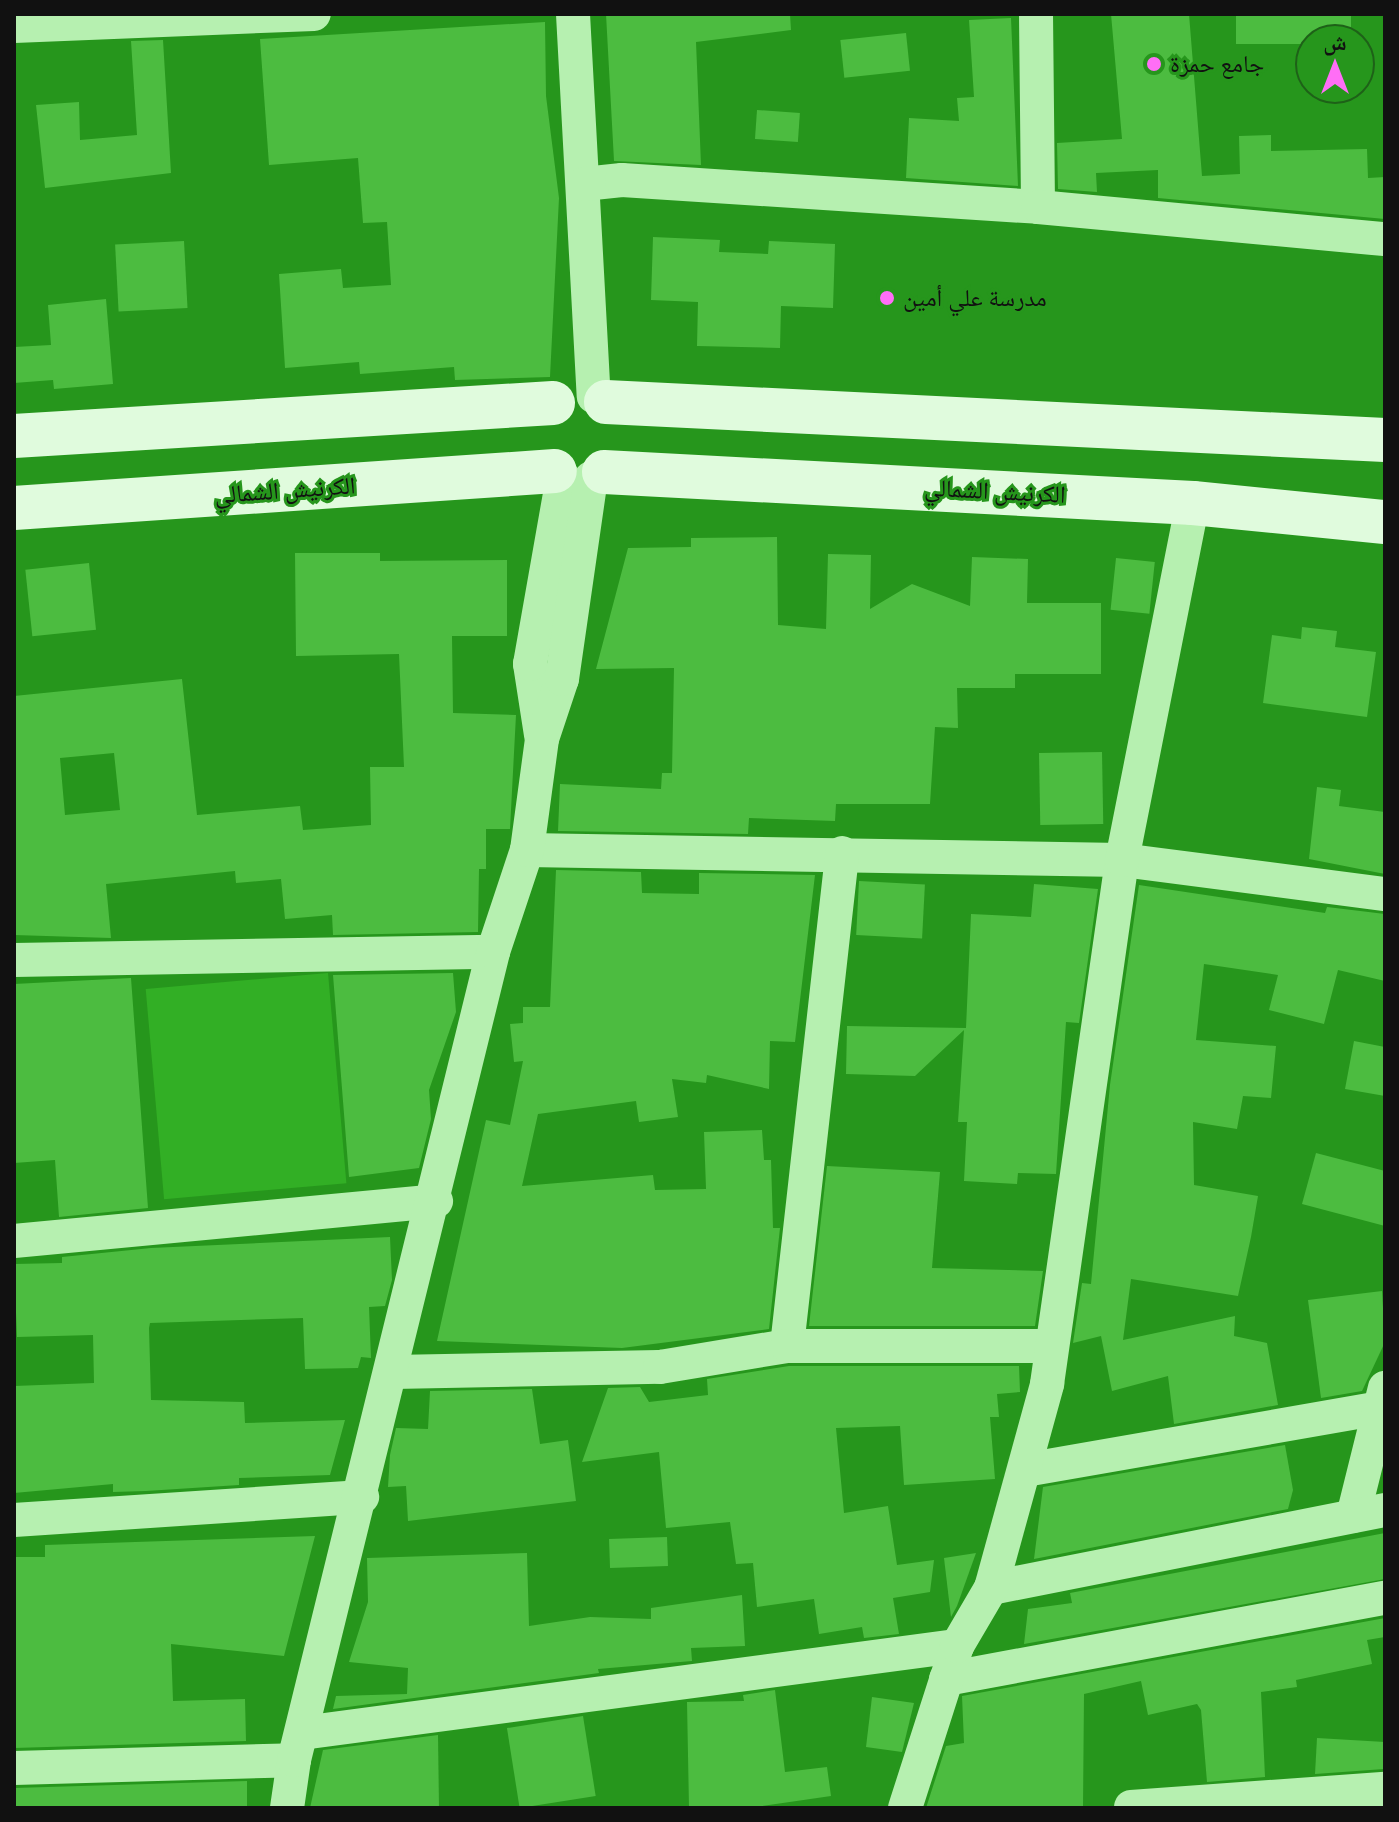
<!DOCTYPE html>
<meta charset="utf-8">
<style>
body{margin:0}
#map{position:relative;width:1399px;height:1822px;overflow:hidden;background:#26961c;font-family:"Public Sans","Noto Naskh Arabic",sans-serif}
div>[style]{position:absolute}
.green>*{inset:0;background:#32af25;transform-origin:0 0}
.building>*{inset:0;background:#4cbc40;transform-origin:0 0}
.minor>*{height:34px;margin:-17px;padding:0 17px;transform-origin:17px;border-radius:17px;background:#b6f0b0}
.secondary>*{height:44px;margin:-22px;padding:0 22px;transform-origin:22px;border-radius:22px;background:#e0fbdd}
.dots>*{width:22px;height:22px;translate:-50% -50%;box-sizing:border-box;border:4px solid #26961c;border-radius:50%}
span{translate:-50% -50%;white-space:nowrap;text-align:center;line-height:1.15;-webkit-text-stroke:6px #26961c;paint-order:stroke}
.poi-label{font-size:24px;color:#111}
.left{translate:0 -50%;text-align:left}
.street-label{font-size:24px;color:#111}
.frame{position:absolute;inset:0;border:16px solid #111;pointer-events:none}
.north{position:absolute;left:1295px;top:24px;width:80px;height:80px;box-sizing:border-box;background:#26961c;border:2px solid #1e6118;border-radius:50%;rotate:0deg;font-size:22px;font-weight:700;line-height:32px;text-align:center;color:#111}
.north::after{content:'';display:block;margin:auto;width:28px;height:36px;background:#ff6ef6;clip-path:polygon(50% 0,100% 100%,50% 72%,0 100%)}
</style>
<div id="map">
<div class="green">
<div style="left:328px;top:973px;width:211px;height:183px;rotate:85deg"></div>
</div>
<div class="building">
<div style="clip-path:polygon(606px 14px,790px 14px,791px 30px,696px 42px,701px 165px,614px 161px)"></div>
<div style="clip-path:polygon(1111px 14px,1189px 14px,1202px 176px,1240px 174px,1239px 136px,1271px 135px,1271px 151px,1367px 149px,1368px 178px,1385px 177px,1385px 219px,1158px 198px,1158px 170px,1096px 173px,1097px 192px,1058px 189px,1057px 143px,1122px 139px)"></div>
<div style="left:1236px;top:14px;width:115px;height:30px"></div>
<div style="clip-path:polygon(1011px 18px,1018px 186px,906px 178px,909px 118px,959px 121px,957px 98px,974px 97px,969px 20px)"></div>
<div style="clip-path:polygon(545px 22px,546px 96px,559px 198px,550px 377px,455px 380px,454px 367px,360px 374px,359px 362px,285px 368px,279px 274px,341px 269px,343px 288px,391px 285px,387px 222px,363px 223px,358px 158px,269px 165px,260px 39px)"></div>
<div style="left:906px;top:33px;width:38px;height:66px;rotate:84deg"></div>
<div style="clip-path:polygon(163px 40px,171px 173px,45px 188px,36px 105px,79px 102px,80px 140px,137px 135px,131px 41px)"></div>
<div style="left:757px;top:110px;width:43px;height:29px;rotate:4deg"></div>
<div style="clip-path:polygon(653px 237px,720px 240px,719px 252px,768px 254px,769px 241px,835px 244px,833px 308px,781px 306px,780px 348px,697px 346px,698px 302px,651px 300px)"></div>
<div style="left:184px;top:241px;width:67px;height:69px;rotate:87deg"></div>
<div style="clip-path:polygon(106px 299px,113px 384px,54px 389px,53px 380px,14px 383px,14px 347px,51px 345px,48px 305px)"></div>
<div style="clip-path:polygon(777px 537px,778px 625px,826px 629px,828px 554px,871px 555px,870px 609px,912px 584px,970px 606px,972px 557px,1028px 559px,1027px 603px,1101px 603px,1101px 674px,1015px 674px,1015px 688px,957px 688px,958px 728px,935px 727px,930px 804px,836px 804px,835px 821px,749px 818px,748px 834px,558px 831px,560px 784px,661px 789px,662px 773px,672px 773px,674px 668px,596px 669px,628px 548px,691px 547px,691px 538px)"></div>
<div style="clip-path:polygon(evenodd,295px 553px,380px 553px,380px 561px,507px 560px,507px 636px,452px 636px,453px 713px,516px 715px,510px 829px,486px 829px,486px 869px,479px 869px,478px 932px,333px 935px,332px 915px,285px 919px,281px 879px,236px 883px,235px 871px,106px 884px,111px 938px,14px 935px,14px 696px,182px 679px,197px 815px,300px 806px,303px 830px,371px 825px,370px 767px,404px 767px,399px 654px,296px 656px,295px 553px,114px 753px,120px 810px,65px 815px,60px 758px,114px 753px)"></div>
<div style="left:1116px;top:558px;width:39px;height:52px;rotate:6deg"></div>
<div style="left:89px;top:563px;width:67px;height:64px;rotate:84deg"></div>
<div style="clip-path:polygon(1302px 627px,1337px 631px,1335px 647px,1376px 652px,1367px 717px,1263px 703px,1272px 635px,1301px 639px)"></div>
<div style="left:1102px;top:752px;width:72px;height:63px;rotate:89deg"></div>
<div style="clip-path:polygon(1317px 787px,1341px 790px,1339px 806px,1385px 812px,1385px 874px,1309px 859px)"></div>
<div style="clip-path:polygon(556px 870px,641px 872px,642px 893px,699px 894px,699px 873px,815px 875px,795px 1042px,770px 1041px,769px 1089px,707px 1075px,706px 1083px,672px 1079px,678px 1117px,639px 1122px,636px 1101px,538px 1114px,522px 1186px,653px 1175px,655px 1190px,706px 1189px,704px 1132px,762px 1130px,764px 1160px,771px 1160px,773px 1228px,780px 1228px,769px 1329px,622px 1348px,437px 1341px,486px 1120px,510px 1125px,523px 1061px,514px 1062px,510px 1024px,523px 1023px,523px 1007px,550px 1007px)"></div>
<div style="left:859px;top:881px;width:66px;height:54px;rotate:3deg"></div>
<div style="clip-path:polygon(1034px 884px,1098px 889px,1079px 1023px,1066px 1022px,1056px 1174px,1018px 1173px,1017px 1184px,964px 1181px,967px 1122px,958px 1122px,964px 1030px,915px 1076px,846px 1074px,847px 1026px,966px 1028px,971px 914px,1031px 917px)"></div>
<div style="clip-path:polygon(1139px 885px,1325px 913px,1327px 907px,1385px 914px,1385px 981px,1338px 970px,1324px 1024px,1269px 1010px,1278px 975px,1204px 964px,1196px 1040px,1276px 1046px,1271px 1098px,1243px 1096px,1237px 1129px,1193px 1122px,1194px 1185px,1258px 1196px,1251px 1237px,1238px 1296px,1131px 1279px,1123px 1340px,1235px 1316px,1234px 1336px,1267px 1343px,1278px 1405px,1174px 1424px,1168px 1376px,1112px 1391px,1101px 1336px,1073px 1343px,1082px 1283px,1091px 1284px,1110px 1085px)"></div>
<div style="clip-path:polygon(453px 973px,456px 1012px,429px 1090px,431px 1119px,419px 1168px,349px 1177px,333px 975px)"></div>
<div style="clip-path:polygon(131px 978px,148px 1208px,59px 1217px,55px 1160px,14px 1163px,14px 984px)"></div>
<div style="clip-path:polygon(1354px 1041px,1385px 1047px,1385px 1096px,1345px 1089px)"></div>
<div style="clip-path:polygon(1316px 1153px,1385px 1171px,1385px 1226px,1302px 1204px)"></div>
<div style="clip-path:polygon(827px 1166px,940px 1172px,932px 1268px,1043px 1271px,1035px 1326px,809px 1326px)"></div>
<div style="clip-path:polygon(390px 1237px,392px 1280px,385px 1306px,369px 1307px,371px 1358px,361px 1357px,358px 1368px,305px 1369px,303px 1318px,150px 1323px,149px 1328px,151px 1400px,244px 1402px,245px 1423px,345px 1420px,330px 1475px,239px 1478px,239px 1485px,146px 1491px,113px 1492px,113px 1484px,14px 1493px,14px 1386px,94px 1383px,93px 1335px,17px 1337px,14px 1264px,62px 1263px,62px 1257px,151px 1248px)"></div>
<div style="clip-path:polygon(1382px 1291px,1385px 1342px,1362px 1391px,1321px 1398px,1308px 1300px)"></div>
<div style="clip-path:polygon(789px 1366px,1019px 1366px,1020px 1392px,997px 1394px,999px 1417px,990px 1417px,995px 1479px,904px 1485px,900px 1426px,836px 1428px,844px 1513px,888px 1506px,897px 1565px,934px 1560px,930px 1592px,893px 1598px,899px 1634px,864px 1638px,862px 1627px,819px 1634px,814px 1599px,757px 1607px,753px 1563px,736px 1564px,730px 1522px,666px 1528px,659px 1452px,582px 1462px,608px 1388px,640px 1387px,649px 1402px,708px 1395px,707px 1379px)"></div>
<div style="clip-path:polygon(532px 1389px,540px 1444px,568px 1440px,576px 1501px,408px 1521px,406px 1486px,388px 1487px,390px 1455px,396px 1428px,428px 1429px,430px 1391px)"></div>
<div style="clip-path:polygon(1285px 1445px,1293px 1490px,1288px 1509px,1034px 1559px,1043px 1487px)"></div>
<div style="clip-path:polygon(1385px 1533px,1385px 1579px,1024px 1644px,1028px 1609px,1072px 1603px,1070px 1593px)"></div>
<div style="clip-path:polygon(315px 1536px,284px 1656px,171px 1644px,173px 1701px,245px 1699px,246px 1741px,14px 1748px,14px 1557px,45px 1557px,45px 1545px)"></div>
<div style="left:667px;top:1537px;width:29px;height:58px;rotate:88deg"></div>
<div style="clip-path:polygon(527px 1553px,529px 1626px,590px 1617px,651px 1619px,651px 1608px,742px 1595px,745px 1646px,691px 1648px,692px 1661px,598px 1669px,599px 1673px,333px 1709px,336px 1696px,407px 1694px,408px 1668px,349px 1662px,368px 1602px,367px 1558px)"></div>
<div style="clip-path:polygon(976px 1553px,957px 1606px,951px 1617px,944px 1558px)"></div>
<div style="clip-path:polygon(1385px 1618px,1385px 1637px,1367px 1640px,1372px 1664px,1296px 1680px,1297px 1687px,1261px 1692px,1265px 1777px,1207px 1782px,1201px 1710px,1197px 1704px,1148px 1715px,1141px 1681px,1084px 1694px,1083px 1808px,926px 1808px,946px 1746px,964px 1743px,962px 1696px)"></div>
<div style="clip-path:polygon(775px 1690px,785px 1772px,827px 1767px,831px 1796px,749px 1808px,689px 1808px,687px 1702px,744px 1701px,743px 1695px)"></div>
<div style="clip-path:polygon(872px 1697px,914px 1703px,902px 1752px,866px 1747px)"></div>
<div style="left:583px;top:1716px;width:81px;height:77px;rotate:81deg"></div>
<div style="clip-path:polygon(438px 1735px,439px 1808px,310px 1808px,323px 1750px)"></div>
<div style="clip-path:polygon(1317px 1738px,1385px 1742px,1384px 1769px,1315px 1774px)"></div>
<div style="clip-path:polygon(247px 1781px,247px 1808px,14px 1808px,14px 1788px)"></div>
</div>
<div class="minor">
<div style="left:573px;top:14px;width:383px;rotate:86.9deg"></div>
<div style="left:1036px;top:14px;width:193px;rotate:89.4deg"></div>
<div style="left:14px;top:26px;width:300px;rotate:-2.3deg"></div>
<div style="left:584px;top:184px;width:38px;rotate:-6deg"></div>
<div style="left:622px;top:180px;width:417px;rotate:3.7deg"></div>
<div style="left:1038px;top:207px;width:348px;rotate:5.3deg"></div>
<div style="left:541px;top:735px;width:72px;rotate:-98.8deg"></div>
<div style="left:530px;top:664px;width:190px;rotate:-80deg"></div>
<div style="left:527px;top:850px;width:595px;rotate:0.96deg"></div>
<div style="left:1122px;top:860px;width:265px;rotate:7.4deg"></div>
<div style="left:14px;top:960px;width:479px;rotate:-1deg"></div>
<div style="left:14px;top:1241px;width:424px;rotate:-5.4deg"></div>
<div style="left:787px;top:1346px;width:496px;rotate:-83.6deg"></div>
<div style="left:393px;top:1372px;width:267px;rotate:-1.1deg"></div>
<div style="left:660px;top:1367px;width:129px;rotate:-9.4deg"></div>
<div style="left:787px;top:1346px;width:263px"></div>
<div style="left:1025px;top:1470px;width:365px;rotate:-9.9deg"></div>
<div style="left:1353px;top:1516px;width:132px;rotate:-76deg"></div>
<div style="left:14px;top:1520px;width:349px;rotate:-3.8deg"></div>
<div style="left:991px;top:1588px;width:402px;rotate:-11.2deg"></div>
<div style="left:946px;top:1679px;width:446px;rotate:-10.5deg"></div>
<div style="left:302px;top:1733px;width:661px;rotate:-7.57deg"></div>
<div style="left:14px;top:1768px;width:280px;rotate:-1.6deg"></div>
<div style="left:1131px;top:1807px;width:255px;rotate:-4.1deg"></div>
<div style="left:287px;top:1808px;width:49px;rotate:-81.7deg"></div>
<div style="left:294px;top:1760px;width:832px;rotate:-76.16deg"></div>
<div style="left:493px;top:952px;width:108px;rotate:-71.6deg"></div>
<div style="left:527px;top:850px;width:112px;rotate:-82.3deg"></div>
<div style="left:542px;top:739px;width:63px;rotate:-71.6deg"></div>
<div style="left:562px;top:679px;width:203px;rotate:-81.8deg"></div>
<div style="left:905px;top:1808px;width:170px;rotate:-72.2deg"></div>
<div style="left:957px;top:1646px;width:67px;rotate:-59.6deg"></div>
<div style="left:991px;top:1588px;width:212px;rotate:-74.6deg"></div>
<div style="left:1047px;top:1384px;width:529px;rotate:-81.85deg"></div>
<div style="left:1122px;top:860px;width:364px;rotate:-78.8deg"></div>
</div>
<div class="secondary">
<div style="left:606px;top:402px;width:780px;rotate:2.79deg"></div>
<div style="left:14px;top:436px;width:540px;rotate:-3.5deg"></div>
<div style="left:604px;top:472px;width:590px;rotate:3.01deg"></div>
<div style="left:1193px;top:503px;width:193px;rotate:5.7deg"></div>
<div style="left:14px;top:508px;width:542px;rotate:-3.91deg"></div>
</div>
<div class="dots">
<div style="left:1154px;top:64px;background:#ff6ef6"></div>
<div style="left:887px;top:298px;background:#ff6ef6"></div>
</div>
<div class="poi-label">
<span class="left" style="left:1170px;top:64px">جامع حمزة</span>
<span class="left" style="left:903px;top:298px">مدرسة علي أمين</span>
</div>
<div class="street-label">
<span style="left:285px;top:490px;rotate:-4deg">الكرنيش الشمالي</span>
<span style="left:995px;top:491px;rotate:3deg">الكرنيش الشمالي</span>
</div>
<div class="frame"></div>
<div class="north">ش</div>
</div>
